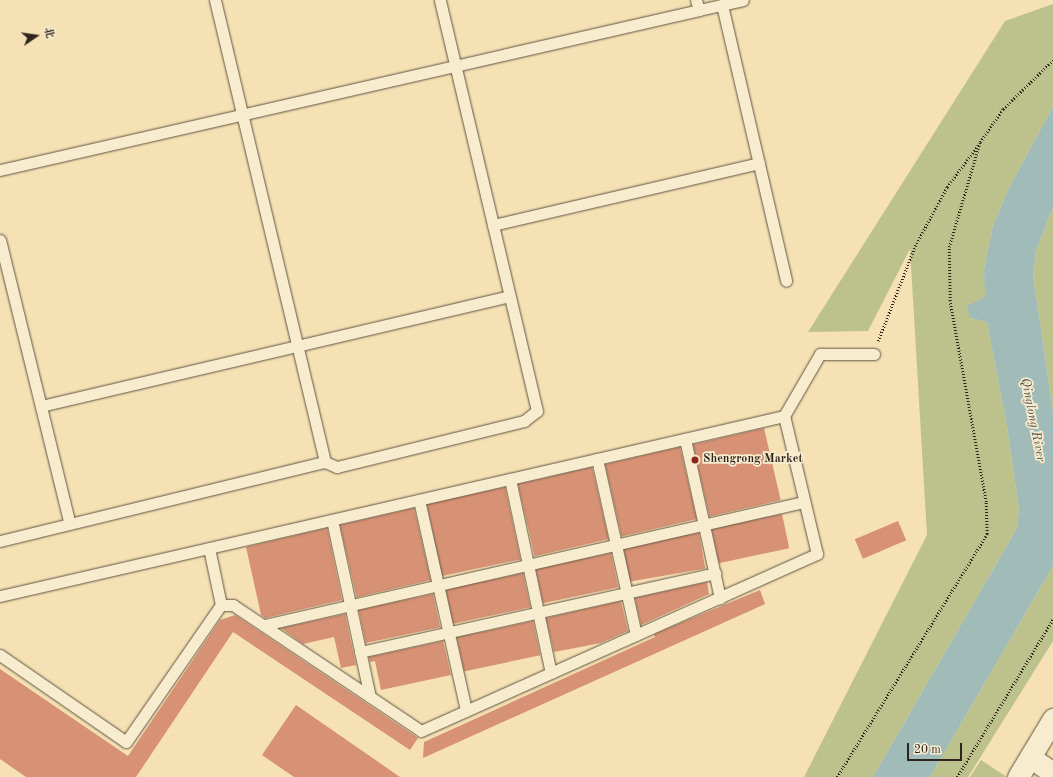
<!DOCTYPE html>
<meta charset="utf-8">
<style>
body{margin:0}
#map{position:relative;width:1053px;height:777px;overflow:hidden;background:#f5e1b4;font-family:"Old Standard TT","Noto Serif SC",serif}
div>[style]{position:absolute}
.green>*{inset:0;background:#bdc28c}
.water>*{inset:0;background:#a1bbb8}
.building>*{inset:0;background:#d79174;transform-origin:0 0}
.path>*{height:2.5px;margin-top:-1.25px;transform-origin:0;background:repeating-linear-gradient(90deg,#2f251e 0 1px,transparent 0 3px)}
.roads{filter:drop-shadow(0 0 1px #605444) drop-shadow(0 0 1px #605444)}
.service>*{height:11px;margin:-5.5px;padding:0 5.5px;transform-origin:5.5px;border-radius:5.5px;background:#f8ecce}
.minor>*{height:21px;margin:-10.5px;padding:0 10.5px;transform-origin:10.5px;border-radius:10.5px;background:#f8ecce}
.dots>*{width:11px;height:11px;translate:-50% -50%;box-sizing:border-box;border:2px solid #f8ecce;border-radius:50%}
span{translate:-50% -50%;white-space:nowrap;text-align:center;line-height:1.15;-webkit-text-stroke:3.5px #f8ecce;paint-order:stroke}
.poi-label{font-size:12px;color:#2f251e;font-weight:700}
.left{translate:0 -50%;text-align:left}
.water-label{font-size:13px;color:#51524c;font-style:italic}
.north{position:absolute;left:16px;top:16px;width:40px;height:40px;-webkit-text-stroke:3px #f8ecce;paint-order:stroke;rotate:77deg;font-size:11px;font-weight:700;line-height:16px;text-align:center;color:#2f251e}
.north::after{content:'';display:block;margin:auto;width:14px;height:18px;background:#2f251e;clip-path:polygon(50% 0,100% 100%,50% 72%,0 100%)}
.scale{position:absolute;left:907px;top:743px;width:55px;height:18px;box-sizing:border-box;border:2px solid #2f251e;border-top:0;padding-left:5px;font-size:12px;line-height:14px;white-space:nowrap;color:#2f251e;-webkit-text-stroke:3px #f8ecce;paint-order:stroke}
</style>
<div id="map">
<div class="green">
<div style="clip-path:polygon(1053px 4px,1053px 106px,1008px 190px,993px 226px,984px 269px,986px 297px,970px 318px,987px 322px,1007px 427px,1019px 509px,1017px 528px,873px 777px,804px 777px,927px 535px,910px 249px,868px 331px,808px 332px,1005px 21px)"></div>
<div style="clip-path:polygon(1053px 207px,1053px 412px,1033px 275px,1036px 251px)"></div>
<div style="clip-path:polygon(1053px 566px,1053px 641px,968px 777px,930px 777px)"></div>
<div style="clip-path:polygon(981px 760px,1007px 777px,970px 777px)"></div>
</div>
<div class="water">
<div style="clip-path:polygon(1053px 106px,1053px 207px,1036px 251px,1033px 275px,1053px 412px,1053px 566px,930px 777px,873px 777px,1017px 528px,1019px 509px,1007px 427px,987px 322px,970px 318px,967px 306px,985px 297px,984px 269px,993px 226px,1008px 190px)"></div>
</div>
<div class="building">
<div style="left:764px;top:428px;width:74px;height:73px;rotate:77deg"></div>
<div style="left:680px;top:447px;width:74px;height:77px;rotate:77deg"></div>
<div style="left:592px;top:467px;width:74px;height:76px;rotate:77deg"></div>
<div style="left:505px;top:487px;width:74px;height:80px;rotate:78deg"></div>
<div style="left:414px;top:508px;width:74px;height:76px;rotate:77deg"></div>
<div style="left:782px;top:514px;width:35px;height:72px;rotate:78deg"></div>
<div style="left:898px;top:521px;width:21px;height:47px;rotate:67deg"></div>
<div style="clip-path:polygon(327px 528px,342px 600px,265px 618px,261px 615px,246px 547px)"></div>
<div style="left:699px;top:533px;width:36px;height:77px;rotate:80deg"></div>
<div style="left:611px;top:553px;width:35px;height:77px;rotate:78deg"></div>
<div style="left:523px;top:573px;width:35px;height:79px;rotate:78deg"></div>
<div style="clip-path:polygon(707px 582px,709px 594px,641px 625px,635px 598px)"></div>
<div style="clip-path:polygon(760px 590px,765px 604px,423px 758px,424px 742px,655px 637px,654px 634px)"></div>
<div style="left:433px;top:594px;width:34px;height:76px;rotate:78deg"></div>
<div style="clip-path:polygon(621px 601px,628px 631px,601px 643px,554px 652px,546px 618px)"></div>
<div style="clip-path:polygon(345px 614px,356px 665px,341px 668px,334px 637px,303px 644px,281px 628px)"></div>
<div style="clip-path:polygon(235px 615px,418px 738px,410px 750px,233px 632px,136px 777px,26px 777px,0 759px,0 669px,128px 756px,220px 620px)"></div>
<div style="left:533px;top:621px;width:35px;height:78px;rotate:78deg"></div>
<div style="clip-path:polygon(443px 641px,451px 675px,381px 690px,375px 661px,370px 662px,369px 657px)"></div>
<div style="clip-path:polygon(296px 705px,400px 777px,294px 777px,262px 755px)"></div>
</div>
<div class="path">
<div style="left:878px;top:341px;width:102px;rotate:-68.7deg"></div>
<div style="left:915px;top:246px;width:67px;rotate:-61.5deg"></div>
<div style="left:947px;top:187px;width:54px;rotate:-53.3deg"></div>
<div style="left:837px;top:777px;width:286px;rotate:-58.3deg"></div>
<div style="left:987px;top:534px;width:32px;rotate:-92deg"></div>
<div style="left:986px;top:502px;width:204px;rotate:-100.2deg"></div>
<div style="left:950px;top:301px;width:54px;rotate:-91.1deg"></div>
<div style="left:949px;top:247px;width:109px;rotate:-73.6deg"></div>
<div style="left:980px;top:142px;width:40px;rotate:-55.1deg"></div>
<div style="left:1003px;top:109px;width:70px;rotate:-44.4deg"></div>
<div style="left:957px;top:777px;width:185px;rotate:-58.7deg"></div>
</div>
<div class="roads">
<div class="service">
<div style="left:215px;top:0;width:475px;rotate:76.6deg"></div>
<div style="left:722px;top:5px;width:283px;rotate:76.9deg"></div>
<div style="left:699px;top:10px;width:45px;rotate:-12.8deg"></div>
<div style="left:0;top:170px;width:717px;rotate:-12.89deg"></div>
<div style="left:699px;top:10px;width:10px;rotate:-107deg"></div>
<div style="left:493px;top:225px;width:273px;rotate:-13.1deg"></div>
<div style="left:0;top:240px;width:292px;rotate:76.2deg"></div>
<div style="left:41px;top:406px;width:481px;rotate:-13.2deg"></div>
<div style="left:685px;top:439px;width:163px;rotate:77.6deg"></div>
<div style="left:597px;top:459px;width:180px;rotate:77.5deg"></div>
<div style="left:510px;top:479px;width:198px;rotate:78.1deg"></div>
<div style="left:419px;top:500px;width:216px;rotate:77.4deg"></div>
<div style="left:332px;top:520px;width:181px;rotate:77.9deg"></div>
<div style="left:0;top:541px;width:334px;rotate:-13.7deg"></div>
<div style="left:325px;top:462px;width:13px;rotate:23deg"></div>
<div style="left:337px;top:467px;width:193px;rotate:-13.8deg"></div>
<div style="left:524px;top:421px;width:16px;rotate:-38deg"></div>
<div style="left:537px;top:411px;width:422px;rotate:-103.3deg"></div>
<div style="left:0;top:596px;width:804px;rotate:-12.93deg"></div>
<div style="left:221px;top:605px;width:12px"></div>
<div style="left:233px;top:605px;width:226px;rotate:33.8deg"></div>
<div style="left:421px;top:731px;width:434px;rotate:-24.1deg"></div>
<div style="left:817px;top:554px;width:142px;rotate:-103.4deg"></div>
<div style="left:784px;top:416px;width:72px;rotate:-59.9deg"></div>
<div style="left:820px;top:354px;width:54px"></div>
<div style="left:264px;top:625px;width:553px;rotate:-12.85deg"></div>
<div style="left:360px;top:652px;width:364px;rotate:-12.5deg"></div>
<div style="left:0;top:655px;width:153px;rotate:34.6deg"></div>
<div style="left:126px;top:742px;width:167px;rotate:-55.3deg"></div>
<div style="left:221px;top:605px;width:58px;rotate:-101.9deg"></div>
</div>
<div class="minor">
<div style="left:1030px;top:757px;width:28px;rotate:35deg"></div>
<div style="left:1018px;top:777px;width:68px;rotate:-58.9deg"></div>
</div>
</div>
<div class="dots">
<div style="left:695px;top:460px;background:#8f2418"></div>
</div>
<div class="poi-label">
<span class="left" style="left:703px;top:460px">Shengrong Market</span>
</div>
<div class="water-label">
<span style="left:1032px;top:420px;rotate:79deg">Qinglong River</span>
</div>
<div class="north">北</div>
<div class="scale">20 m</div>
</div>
